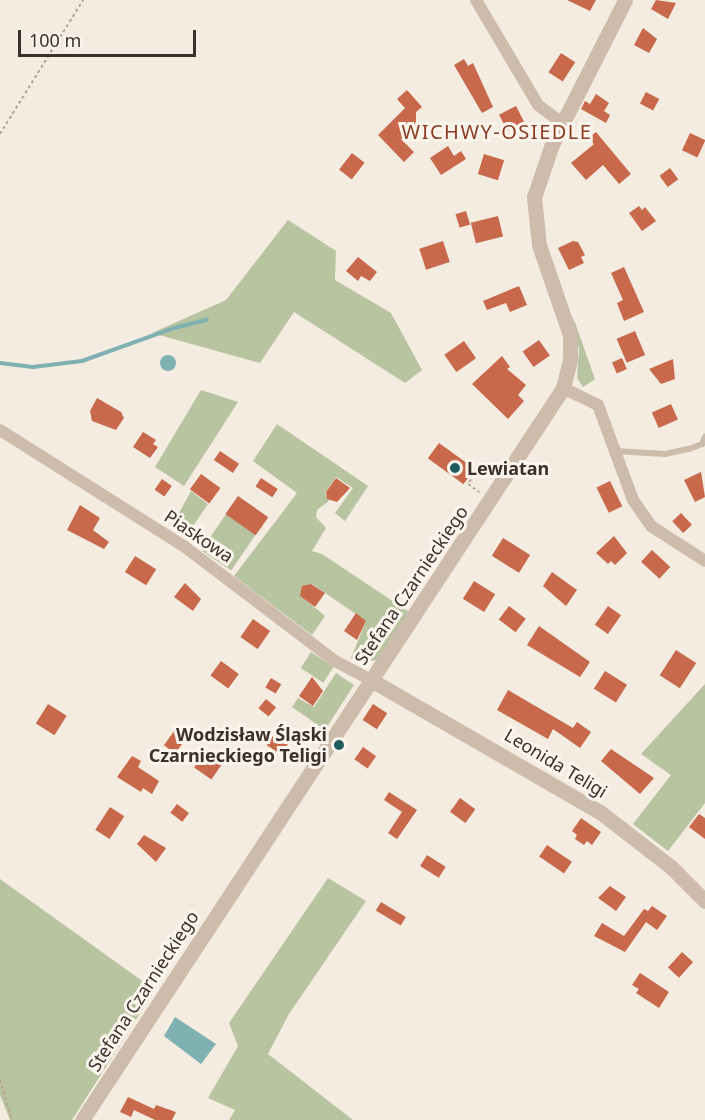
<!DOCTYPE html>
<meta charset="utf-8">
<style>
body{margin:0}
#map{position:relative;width:705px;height:1120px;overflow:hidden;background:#f4ebe1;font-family:"Noto Sans",sans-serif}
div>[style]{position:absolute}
.green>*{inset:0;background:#b8c4a0;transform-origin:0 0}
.water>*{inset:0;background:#7fb0b2}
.round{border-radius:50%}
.stream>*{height:4px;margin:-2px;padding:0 2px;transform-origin:2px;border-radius:2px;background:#7fb0b2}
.building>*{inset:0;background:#c8694b;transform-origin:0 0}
.path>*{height:2px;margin-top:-1px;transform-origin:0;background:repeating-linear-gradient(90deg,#b9a596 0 3px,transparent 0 6px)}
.service>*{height:6px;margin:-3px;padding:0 3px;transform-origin:3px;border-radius:3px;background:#cdbbac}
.minor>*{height:12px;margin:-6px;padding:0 6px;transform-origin:6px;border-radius:6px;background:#cdbbac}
.tertiary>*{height:15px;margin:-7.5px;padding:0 7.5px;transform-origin:7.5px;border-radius:7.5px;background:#cdbbac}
.dots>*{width:16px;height:16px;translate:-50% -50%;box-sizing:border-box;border:3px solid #fbf5ee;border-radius:50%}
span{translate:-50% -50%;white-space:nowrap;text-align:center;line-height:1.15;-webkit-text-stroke:6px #fbf5ee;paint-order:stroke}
.poi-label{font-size:18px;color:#3b302b;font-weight:700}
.left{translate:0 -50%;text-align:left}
.right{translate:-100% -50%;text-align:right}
.street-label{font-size:18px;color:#3b302b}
.neighbourhood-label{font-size:20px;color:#8c3b22;letter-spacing:1.5px}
.scale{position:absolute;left:18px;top:30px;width:178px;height:27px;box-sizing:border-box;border:3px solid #3b302b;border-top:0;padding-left:8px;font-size:18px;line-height:21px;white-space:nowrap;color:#3b302b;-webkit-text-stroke:4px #fbf5ee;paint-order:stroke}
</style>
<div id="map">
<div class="green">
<div style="clip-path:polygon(288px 220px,336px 251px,335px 280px,391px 313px,422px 370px,405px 383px,294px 312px,260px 363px,152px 333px,226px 300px)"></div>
<div style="clip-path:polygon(573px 317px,595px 379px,583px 387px,577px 378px,579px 350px)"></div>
<div style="clip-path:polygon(201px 390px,238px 402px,184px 486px,155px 467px)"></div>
<div style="clip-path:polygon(277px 424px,368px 486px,345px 521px,335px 513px,353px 488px,336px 477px,325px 493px,329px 501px,317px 510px,316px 517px,326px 528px,312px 551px,322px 554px,409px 612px,377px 660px,361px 662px,351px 658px,366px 621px,312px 584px,302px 586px,302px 597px,325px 616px,312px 635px,234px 576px,297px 493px,253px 461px)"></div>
<div style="clip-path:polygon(191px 491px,208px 504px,185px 538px,171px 528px)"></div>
<div style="left:226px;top:514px;width:36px;height:44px;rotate:34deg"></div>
<div style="left:311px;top:652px;width:27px;height:19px;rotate:33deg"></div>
<div style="clip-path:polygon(336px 673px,354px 685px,325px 730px,292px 707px,298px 698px,314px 707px)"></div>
<div style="clip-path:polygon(705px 684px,705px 803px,668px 851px,633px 824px,671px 775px,641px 754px)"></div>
<div style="clip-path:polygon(328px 878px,366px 901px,289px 1014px,268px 1054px,353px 1120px,229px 1120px,235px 1110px,208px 1098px,238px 1046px,229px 1023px)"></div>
<div style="clip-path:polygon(0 879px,155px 990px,72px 1120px,10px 1120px,0 1095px)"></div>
</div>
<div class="water">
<div class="round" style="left:160px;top:355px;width:16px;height:16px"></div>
<div style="clip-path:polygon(175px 1017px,216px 1044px,201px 1064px,164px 1036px)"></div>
</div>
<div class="stream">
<div style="left:0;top:363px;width:33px;rotate:7deg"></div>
<div style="left:33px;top:367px;width:49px;rotate:-7deg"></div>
<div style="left:82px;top:361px;width:98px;rotate:-19.7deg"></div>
<div style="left:174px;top:328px;width:34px;rotate:-14deg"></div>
</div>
<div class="building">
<div style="clip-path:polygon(567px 0,596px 0,590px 11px)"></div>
<div style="clip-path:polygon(656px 0,676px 3px,668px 19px,651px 9px)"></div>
<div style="clip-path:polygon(643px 28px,657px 39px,649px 53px,634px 45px)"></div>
<div style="left:561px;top:53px;width:17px;height:23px;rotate:33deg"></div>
<div style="clip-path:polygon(464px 59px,468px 66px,473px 63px,493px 107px,482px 113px,454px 65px)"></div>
<div style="clip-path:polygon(407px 90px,422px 107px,416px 112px,416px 129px,401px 139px,414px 152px,404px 162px,378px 135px,405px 108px,397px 99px)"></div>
<div style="left:646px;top:92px;width:15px;height:13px;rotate:28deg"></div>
<div style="clip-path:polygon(596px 94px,609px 103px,604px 111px,610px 115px,606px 123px,581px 109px,585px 101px,590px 104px)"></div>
<div style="left:516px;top:106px;width:18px;height:19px;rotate:63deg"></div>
<div style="clip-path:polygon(596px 132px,631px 174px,619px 184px,603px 165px,586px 180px,571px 163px,594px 144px,588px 138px)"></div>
<div style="left:690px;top:133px;width:17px;height:19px;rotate:25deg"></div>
<div style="clip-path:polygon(448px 146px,454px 156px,461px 151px,466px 159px,441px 175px,430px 158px)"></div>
<div style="left:352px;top:153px;width:16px;height:21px;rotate:38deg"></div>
<div style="left:484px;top:154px;width:21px;height:21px;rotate:17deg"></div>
<div style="left:670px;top:168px;width:14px;height:13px;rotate:54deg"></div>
<div style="clip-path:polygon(639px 206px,642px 210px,645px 207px,656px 221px,642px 231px,629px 213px)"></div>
<div style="left:466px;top:211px;width:14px;height:11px;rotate:73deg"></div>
<div style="left:498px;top:216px;width:21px;height:28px;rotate:76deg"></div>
<div style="left:443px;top:241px;width:22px;height:25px;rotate:72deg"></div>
<div style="clip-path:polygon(573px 241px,578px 242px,585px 255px,581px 257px,584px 263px,569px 270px,558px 248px)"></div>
<div style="clip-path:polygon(358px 257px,377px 272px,370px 281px,361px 276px,358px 281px,346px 271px)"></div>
<div style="clip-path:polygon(624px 267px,644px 312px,624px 321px,617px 303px,623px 300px,611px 273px)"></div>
<div style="clip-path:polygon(519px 286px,527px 305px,510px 312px,506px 303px,487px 310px,483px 301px)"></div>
<div style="left:635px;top:331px;width:26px;height:20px;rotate:67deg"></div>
<div style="left:539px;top:340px;width:19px;height:20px;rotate:55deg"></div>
<div style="left:464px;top:341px;width:21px;height:24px;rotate:55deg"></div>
<div style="clip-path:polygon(502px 356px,510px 367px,507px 369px,526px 385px,518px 395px,524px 401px,508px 419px,472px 384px)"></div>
<div style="left:622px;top:358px;width:12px;height:11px;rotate:66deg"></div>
<div style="clip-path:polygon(673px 359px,675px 379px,661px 384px,649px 369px)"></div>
<div style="clip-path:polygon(97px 398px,121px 412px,124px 418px,116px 430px,92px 421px,90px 411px)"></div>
<div style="left:671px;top:404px;width:17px;height:21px;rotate:66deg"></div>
<div style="clip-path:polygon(143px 432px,156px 440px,153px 444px,158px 447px,150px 458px,133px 447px)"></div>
<div style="left:439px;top:443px;width:44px;height:19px;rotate:36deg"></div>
<div style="left:220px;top:451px;width:23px;height:11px;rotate:34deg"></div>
<div style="clip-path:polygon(701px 472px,705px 497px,695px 502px,684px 480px)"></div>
<div style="left:201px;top:474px;width:24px;height:19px;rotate:36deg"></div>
<div style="left:261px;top:478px;width:20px;height:10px;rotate:33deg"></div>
<div style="clip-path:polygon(336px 478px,350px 488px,337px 502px,327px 499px,326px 492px)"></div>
<div style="left:162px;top:479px;width:12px;height:13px;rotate:35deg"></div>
<div style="left:610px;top:481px;width:28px;height:15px;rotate:64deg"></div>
<div style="left:238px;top:496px;width:37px;height:22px;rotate:35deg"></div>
<div style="clip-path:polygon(80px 505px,100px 518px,93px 530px,109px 542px,104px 549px,67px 530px)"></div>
<div style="left:681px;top:513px;width:16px;height:12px;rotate:47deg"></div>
<div style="clip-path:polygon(614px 536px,627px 553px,615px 565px,611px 561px,608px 564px,596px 553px)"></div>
<div style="left:503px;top:538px;width:32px;height:21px;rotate:32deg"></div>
<div style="left:652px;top:550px;width:25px;height:16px;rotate:43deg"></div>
<div style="left:135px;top:556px;width:25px;height:19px;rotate:32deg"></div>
<div style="clip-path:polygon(552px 572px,577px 590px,566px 606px,543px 586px)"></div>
<div style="left:474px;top:581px;width:25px;height:21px;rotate:32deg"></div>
<div style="clip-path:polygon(185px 583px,201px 599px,193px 611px,174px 597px)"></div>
<div style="clip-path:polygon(311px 584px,325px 593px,315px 607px,300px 596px,302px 586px)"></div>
<div style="left:509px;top:606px;width:21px;height:17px;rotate:37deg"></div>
<div style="left:608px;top:606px;width:16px;height:23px;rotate:35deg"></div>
<div style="clip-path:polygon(356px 613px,366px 621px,357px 640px,344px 631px)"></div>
<div style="left:253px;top:619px;width:21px;height:22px;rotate:35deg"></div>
<div style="clip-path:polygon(539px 626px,590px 662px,580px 677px,527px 645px)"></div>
<div style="left:676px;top:650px;width:24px;height:30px;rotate:33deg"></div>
<div style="left:221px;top:661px;width:22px;height:18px;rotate:36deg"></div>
<div style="left:605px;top:671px;width:26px;height:21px;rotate:32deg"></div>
<div style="clip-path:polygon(312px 677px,323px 691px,313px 706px,299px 696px)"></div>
<div style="left:271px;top:678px;width:12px;height:11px;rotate:31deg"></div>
<div style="clip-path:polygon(508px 690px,573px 728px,577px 722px,591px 732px,580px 748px,553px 729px,548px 739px,497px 710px)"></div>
<div style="left:266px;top:699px;width:13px;height:12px;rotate:39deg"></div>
<div style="left:48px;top:704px;width:22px;height:23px;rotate:32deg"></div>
<div style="left:373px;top:704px;width:17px;height:19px;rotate:33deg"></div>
<div style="left:175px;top:730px;width:14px;height:19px;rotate:36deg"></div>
<div style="left:276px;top:731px;width:17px;height:17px;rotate:33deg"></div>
<div style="left:363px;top:747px;width:16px;height:15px;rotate:35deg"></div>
<div style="clip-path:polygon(611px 749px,654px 778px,640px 794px,601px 761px)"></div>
<div style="left:205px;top:752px;width:21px;height:19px;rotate:35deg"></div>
<div style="clip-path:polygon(132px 756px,141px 761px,138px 767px,159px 781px,152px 794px,143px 788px,141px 792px,117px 777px)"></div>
<div style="clip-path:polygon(389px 792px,417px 810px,397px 839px,388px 833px,402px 812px,384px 800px)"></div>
<div style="left:460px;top:798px;width:19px;height:17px;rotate:36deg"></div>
<div style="left:177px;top:804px;width:15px;height:11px;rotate:37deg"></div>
<div style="left:110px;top:807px;width:17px;height:27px;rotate:33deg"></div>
<div style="clip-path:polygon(699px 814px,705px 818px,705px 839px,689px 827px)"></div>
<div style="clip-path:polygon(581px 818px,601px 832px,592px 845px,587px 841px,584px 845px,575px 839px,577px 835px,572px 831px)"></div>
<div style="clip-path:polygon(144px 835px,166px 848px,156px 862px,137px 844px)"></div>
<div style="left:547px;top:845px;width:30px;height:14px;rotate:34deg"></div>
<div style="left:427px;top:855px;width:22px;height:13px;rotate:32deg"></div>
<div style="clip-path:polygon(610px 886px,626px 897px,616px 911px,598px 898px)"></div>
<div style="left:381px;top:902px;width:29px;height:10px;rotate:31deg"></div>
<div style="clip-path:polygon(652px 906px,667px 916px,657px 930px,646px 922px,625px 952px,594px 936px,602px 923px,624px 936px,644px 909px,648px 911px)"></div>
<div style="left:682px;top:952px;width:15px;height:21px;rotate:42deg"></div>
<div style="clip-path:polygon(640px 973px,669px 992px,659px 1008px,636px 993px,639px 989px,632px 985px)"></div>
<div style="clip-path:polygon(128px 1097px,154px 1109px,156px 1105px,176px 1112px,172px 1120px,155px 1120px,134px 1110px,131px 1117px,120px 1112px)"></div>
</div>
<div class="path">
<div style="left:0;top:134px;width:158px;rotate:-58.2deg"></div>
<div style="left:478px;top:470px;width:17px;rotate:126deg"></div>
<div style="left:468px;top:484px;width:14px;rotate:36deg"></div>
<div style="left:0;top:1080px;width:42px;rotate:73.3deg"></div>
</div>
<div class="service">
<div style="left:615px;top:451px;width:50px;rotate:3.4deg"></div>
<div style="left:665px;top:454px;width:25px;rotate:-12deg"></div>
<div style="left:689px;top:449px;width:14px;rotate:-21deg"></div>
<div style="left:702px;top:444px;width:8px;rotate:-67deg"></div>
</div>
<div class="minor">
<div style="left:476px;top:0;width:122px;rotate:59.4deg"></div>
<div style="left:538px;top:105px;width:31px;rotate:37deg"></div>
<div style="left:563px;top:388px;width:39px;rotate:26deg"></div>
<div style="left:598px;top:405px;width:101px;rotate:69.8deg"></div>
<div style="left:633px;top:500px;width:32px;rotate:55deg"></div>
<div style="left:651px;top:526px;width:64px;rotate:32.9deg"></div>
<div style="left:0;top:430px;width:219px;rotate:32.3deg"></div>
<div style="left:185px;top:547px;width:188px;rotate:37.2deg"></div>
<div style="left:335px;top:661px;width:41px;rotate:27.8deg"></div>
</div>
<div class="tertiary">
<div style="left:371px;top:680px;width:264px;rotate:30deg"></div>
<div style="left:600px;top:812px;width:90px;rotate:37.8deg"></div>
<div style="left:671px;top:867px;width:48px;rotate:45deg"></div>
<div style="left:82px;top:1120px;width:876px;rotate:-56.69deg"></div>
<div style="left:563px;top:388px;width:29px;rotate:-76deg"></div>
<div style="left:570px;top:360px;width:25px;rotate:-90deg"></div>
<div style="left:570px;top:335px;width:95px;rotate:-109deg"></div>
<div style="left:539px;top:245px;width:48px;rotate:-95.9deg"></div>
<div style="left:534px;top:197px;width:56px;rotate:-71.2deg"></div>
<div style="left:552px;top:144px;width:161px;rotate:-63.1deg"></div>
</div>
<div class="dots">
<div style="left:455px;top:468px;background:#1f5a5e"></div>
<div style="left:339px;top:745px;background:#1f5a5e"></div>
</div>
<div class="poi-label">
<span class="left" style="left:467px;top:468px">Lewiatan</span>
<span class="right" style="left:327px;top:745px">Wodzisław Śląski<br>Czarnieckiego Teligi</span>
</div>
<div class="street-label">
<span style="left:199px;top:536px;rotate:34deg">Piaskowa</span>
<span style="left:411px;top:585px;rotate:-56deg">Stefana Czarnieckiego</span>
<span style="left:556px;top:763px;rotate:31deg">Leonida Teligi</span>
<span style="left:143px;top:991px;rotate:-57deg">Stefana Czarnieckiego</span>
</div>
<div class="neighbourhood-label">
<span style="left:497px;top:131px">WICHWY-OSIEDLE</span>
</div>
<div class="scale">100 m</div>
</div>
